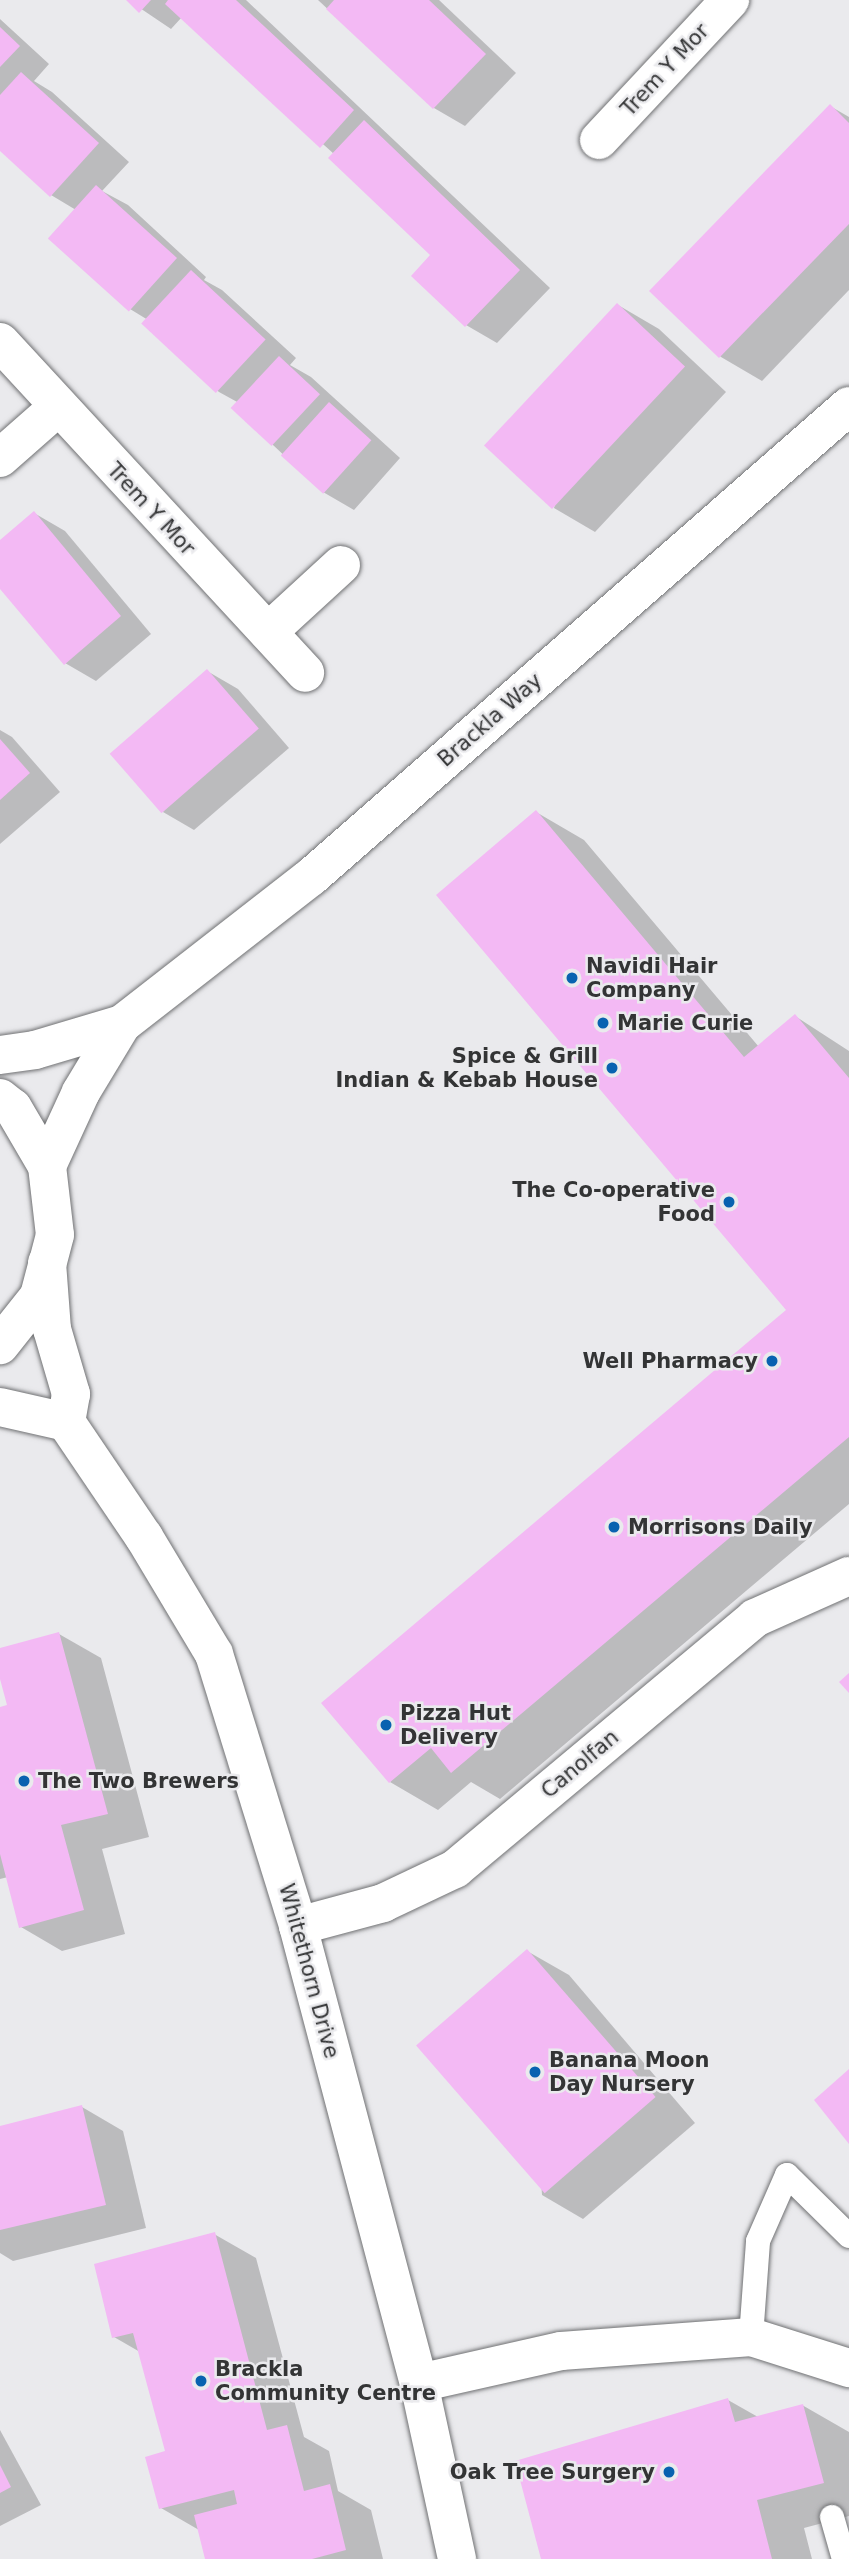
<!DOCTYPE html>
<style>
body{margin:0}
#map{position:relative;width:849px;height:2559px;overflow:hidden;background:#eaeaed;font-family:"DejaVu Sans",sans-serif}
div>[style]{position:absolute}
.shadow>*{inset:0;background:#0003}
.building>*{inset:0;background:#f3b9f4;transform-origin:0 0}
.roads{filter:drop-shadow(0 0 2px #707173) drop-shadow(0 0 2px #707173)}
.lane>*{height:24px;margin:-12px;padding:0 12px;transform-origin:12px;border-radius:12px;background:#fff}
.street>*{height:38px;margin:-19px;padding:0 19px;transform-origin:19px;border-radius:19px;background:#fff}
.secondary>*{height:38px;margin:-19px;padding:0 19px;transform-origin:19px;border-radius:19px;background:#fff}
.dots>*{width:19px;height:19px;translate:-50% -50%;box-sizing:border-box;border:4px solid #eaeaed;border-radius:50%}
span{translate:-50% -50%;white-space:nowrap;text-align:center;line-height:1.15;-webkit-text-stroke:5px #eaeaed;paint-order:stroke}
.street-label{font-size:21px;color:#333435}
.poi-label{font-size:21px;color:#333435;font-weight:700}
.left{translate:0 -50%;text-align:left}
.right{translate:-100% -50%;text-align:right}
</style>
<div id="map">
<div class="shadow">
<div style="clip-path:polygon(128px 0,246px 0,550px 288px,497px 343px,466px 325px,433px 255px,334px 154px,182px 17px,171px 29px)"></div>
<div style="clip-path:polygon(318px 0,439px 0,516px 73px,465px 126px,434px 108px)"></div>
<div style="clip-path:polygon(0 19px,49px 64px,34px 81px,52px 92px,129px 162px,102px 191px,128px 205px,206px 277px,204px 280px,222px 290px,296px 358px,290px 365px,311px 377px,400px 458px,354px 510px,323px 492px,273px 445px,239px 403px,219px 392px,144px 324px,148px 320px,130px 309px,76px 210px,51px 195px,0 148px)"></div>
<div style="clip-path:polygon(830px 106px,849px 117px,849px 290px,762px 381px,721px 357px,652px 291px)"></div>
<div style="clip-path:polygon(618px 305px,659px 329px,726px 392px,595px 532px,554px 508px)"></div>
<div style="clip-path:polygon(34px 513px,65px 531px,151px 634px,96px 681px,65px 663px,0 586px,0 542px)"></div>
<div style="clip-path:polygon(207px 671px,238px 689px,289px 748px,194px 830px,163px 812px)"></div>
<div style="clip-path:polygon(0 730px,12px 737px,60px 792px,0 844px)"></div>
<div style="clip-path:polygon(536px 812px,584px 840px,759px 1047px,795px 1016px,849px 1051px,849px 1504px,500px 1799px,471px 1782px,438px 1810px,390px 1782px,788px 1310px)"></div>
<div style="clip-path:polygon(59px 1634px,101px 1658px,149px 1837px,102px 1849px,125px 1934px,62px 1951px,21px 1927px,8px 1877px,0 1879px,0 1709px,9px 1707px,0 1672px,0 1649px)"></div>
<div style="clip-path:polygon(527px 1951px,569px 1975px,695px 2123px,583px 2219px,542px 2195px)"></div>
<div style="clip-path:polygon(82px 2107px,123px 2131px,146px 2228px,13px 2261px,0 2253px,0 2127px)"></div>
<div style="clip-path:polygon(214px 2234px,256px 2258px,304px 2437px,329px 2451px,338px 2491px,371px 2510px,383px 2559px,207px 2559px,199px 2530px,161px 2508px,168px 2452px,140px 2352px,114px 2337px)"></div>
<div style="clip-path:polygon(728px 2400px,758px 2417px,802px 2405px,849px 2432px,849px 2516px,804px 2528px,812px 2559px,543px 2559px)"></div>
<div style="clip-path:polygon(0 2430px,41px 2505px,0 2526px)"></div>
</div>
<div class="building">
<div style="clip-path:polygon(126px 0,151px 0,139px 13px)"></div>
<div style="clip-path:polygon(168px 0,236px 0,354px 110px,320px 148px,165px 4px)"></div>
<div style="clip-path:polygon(334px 0,429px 0,486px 54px,433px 109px,326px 9px)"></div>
<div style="clip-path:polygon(0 27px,20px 46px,0 67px)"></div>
<div style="clip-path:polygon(21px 72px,99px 143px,50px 197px,0 151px,0 95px)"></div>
<div style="clip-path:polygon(830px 104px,849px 123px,849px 224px,719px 358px,649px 291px)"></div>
<div style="clip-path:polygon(364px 120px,520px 270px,465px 327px,411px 276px,430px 255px,328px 158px)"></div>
<div style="left:96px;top:185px;width:109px;height:72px;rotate:42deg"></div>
<div style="left:191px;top:270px;width:102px;height:73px;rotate:43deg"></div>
<div style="left:617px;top:303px;width:93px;height:195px;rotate:43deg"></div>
<div style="left:279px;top:356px;width:56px;height:71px;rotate:43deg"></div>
<div style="left:329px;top:402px;width:57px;height:72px;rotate:42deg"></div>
<div style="clip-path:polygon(34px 511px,121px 616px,64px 665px,0 589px,0 540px)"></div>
<div style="left:207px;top:669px;width:79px;height:129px;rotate:49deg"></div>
<div style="clip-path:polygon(0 739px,30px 773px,0 800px)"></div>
<div style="clip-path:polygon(536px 810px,744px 1057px,795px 1014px,849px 1078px,849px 1437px,451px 1773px,431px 1748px,389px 1783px,321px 1703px,786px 1310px,436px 895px)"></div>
<div style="clip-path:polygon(59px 1632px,108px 1814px,61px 1825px,84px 1910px,19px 1928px,0 1854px,0 1707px,7px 1705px,0 1679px,0 1648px)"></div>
<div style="clip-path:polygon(849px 1673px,849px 1693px,839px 1682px)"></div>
<div style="left:527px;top:1949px;width:196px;height:147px;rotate:49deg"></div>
<div style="clip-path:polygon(849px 2069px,849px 2144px,814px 2100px)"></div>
<div style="clip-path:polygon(82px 2105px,106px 2205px,0 2230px,0 2126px)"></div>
<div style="clip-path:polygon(215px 2232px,267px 2430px,287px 2425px,304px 2491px,330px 2484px,346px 2550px,312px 2559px,205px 2559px,194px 2515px,237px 2504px,234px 2490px,159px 2509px,145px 2457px,165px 2451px,133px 2333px,112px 2338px,94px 2264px)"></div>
<div style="clip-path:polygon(728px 2398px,735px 2422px,803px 2404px,824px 2483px,757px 2500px,772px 2559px,541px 2559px,515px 2461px)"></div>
<div style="clip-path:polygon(0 2465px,11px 2487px,0 2493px)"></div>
</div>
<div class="roads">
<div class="lane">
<div style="left:751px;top:2337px;width:96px;rotate:-85.8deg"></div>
<div style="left:758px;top:2241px;width:72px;rotate:-66.3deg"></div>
<div style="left:787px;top:2175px;width:87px;rotate:44.5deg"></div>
<div style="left:832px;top:2517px;width:44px;rotate:74.1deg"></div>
</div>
<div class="street">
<div style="left:599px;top:140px;width:192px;rotate:-46.9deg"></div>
<div style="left:0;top:342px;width:450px;rotate:47.3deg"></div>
<div style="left:0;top:458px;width:76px;rotate:-41.3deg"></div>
<div style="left:268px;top:632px;width:99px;rotate:-42.5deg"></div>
<div style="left:47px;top:1263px;width:66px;rotate:85.7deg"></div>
<div style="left:52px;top:1329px;width:68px;rotate:73.7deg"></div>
<div style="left:71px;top:1394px;width:28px;rotate:100deg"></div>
<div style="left:0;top:1407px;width:68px;rotate:12.8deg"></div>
<div style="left:66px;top:1422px;width:139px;rotate:55.9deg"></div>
<div style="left:144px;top:1537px;width:136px;rotate:59.1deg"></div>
<div style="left:214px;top:1654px;width:285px;rotate:72.8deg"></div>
<div style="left:298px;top:1926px;width:473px;rotate:75.2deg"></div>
<div style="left:419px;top:2383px;width:180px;rotate:77.8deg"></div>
<div style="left:298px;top:1926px;width:88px;rotate:-15.1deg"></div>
<div style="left:383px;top:1903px;width:80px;rotate:-25.3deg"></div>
<div style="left:455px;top:1869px;width:391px;rotate:-39.9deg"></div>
<div style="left:755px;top:1618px;width:103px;rotate:-24.1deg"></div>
<div style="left:419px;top:2383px;width:146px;rotate:-12.7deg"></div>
<div style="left:561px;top:2351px;width:191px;rotate:-4.2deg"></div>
<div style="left:751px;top:2337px;width:103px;rotate:17.6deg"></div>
</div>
<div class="secondary">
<div style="left:0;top:1055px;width:35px;rotate:-8deg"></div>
<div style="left:35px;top:1050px;width:91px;rotate:-16.6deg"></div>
<div style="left:122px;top:1024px;width:239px;rotate:-37.9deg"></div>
<div style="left:311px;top:877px;width:715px;rotate:-41.2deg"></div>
<div style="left:0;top:1098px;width:16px;rotate:38deg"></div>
<div style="left:13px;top:1108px;width:67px;rotate:59.6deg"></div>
<div style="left:47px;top:1166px;width:69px;rotate:83.4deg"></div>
<div style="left:55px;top:1235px;width:63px;rotate:104.7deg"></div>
<div style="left:39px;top:1296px;width:63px;rotate:128.5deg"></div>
<div style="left:47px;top:1166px;width:81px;rotate:-65.3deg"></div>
<div style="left:81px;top:1092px;width:79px;rotate:-58.9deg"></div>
</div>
</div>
<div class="dots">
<div style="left:572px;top:978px;background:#0862b0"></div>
<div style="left:603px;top:1023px;background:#0862b0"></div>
<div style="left:612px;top:1068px;background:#0862b0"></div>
<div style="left:729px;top:1202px;background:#0862b0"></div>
<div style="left:772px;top:1361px;background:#0862b0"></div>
<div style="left:614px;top:1527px;background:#0862b0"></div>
<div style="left:386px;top:1725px;background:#0862b0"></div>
<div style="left:24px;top:1781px;background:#0862b0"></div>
<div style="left:535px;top:2072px;background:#0862b0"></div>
<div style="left:201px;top:2381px;background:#0862b0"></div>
<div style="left:669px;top:2472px;background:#0862b0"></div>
</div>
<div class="street-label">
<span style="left:665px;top:70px;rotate:-47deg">Trem Y Mor</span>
<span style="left:151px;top:509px;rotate:47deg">Trem Y Mor</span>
<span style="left:490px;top:720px;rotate:-41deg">Brackla Way</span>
<span style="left:580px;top:1764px;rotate:-40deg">Canolfan</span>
<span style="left:309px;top:1971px;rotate:75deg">Whitethorn Drive</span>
</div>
<div class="poi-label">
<span class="left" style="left:586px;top:978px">Navidi Hair<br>Company</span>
<span class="left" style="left:617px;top:1023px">Marie Curie</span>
<span class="right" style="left:598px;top:1068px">Spice &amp; Grill<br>Indian &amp; Kebab House</span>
<span class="right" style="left:715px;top:1202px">The Co-operative<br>Food</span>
<span class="right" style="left:758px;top:1361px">Well Pharmacy</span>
<span class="left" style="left:628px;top:1527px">Morrisons Daily</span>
<span class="left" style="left:400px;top:1725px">Pizza Hut<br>Delivery</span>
<span class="left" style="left:38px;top:1781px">The Two Brewers</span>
<span class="left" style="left:549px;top:2072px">Banana Moon<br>Day Nursery</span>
<span class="left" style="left:215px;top:2381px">Brackla<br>Community Centre</span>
<span class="right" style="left:655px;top:2472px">Oak Tree Surgery</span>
</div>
</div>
